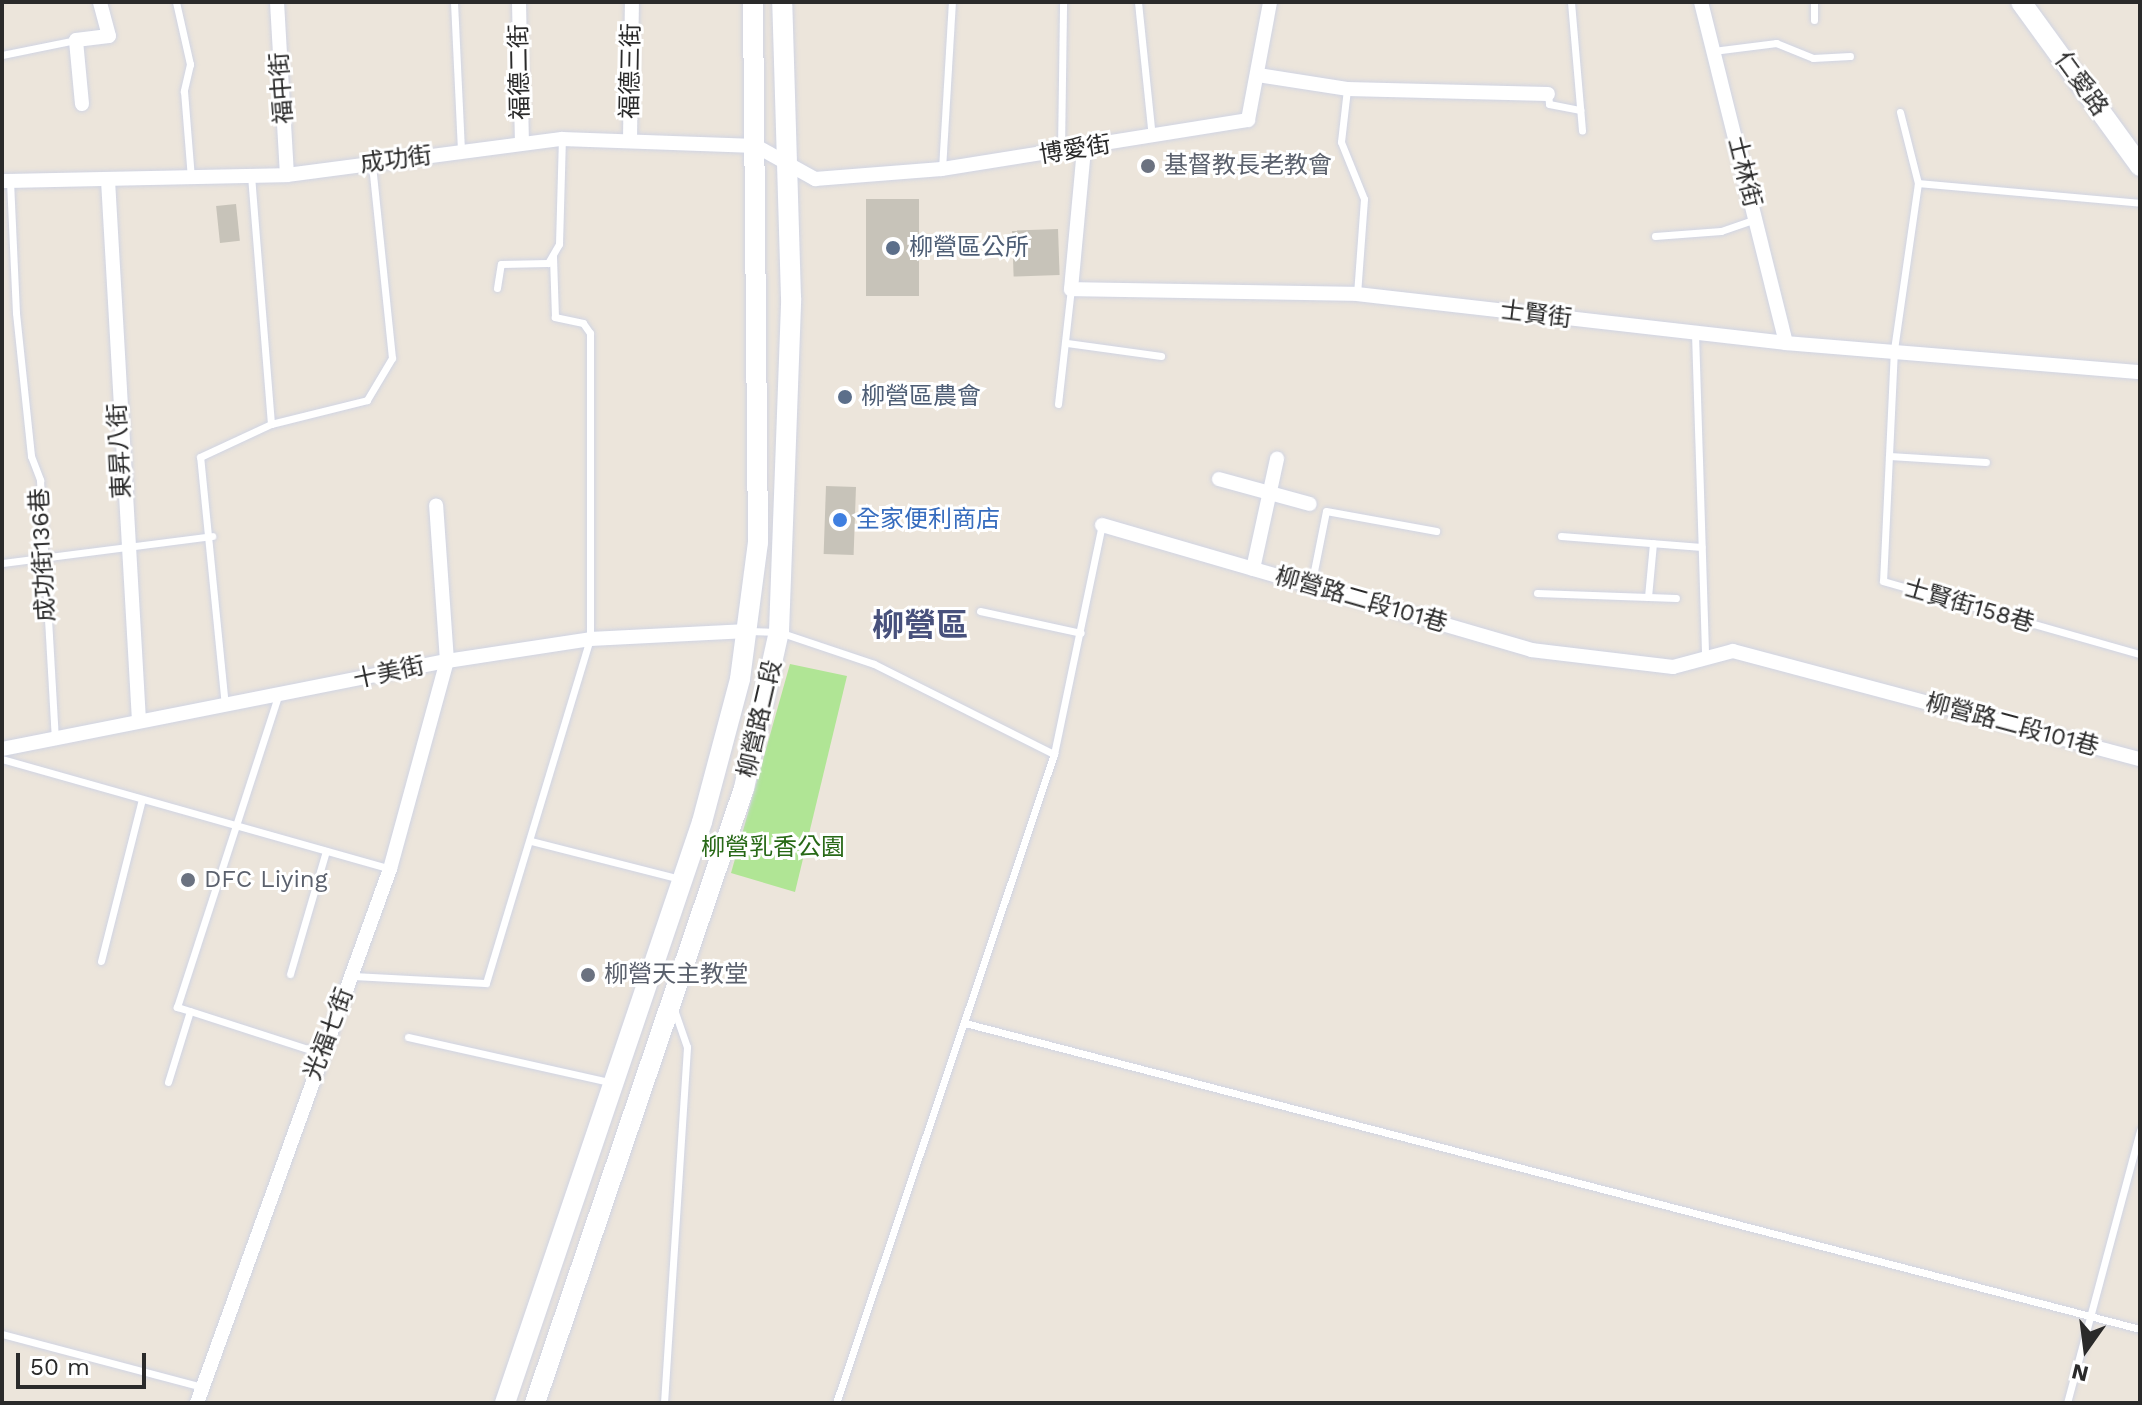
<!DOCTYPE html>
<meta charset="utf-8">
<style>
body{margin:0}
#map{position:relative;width:2142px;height:1405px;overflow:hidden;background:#ece5db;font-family:"Work Sans","Noto Sans TC",sans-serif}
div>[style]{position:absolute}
.green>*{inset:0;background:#b0e595}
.building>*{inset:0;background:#c7c3b9;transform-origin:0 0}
.roads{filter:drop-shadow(0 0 2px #d0d4e3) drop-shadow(0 0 2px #d0d4e3)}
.lane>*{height:7px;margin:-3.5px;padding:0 3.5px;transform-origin:3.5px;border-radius:3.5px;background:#fff}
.street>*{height:14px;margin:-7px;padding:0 7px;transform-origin:7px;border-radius:7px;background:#fff}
.secondary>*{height:20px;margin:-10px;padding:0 10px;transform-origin:10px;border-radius:10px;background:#fff}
.dots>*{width:22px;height:22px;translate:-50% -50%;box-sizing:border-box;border:4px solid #fff;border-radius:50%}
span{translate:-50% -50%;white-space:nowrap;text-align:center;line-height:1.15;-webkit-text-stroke:6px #fff;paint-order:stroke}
.street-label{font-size:24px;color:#2a2a2a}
.worship-label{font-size:24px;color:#5b616d}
.left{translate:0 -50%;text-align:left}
.service-label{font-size:24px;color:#4e5e75}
.shop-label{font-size:24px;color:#366cbe}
.park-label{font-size:24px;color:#286917}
.district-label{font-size:32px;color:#48517c;font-weight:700}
.frame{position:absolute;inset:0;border:4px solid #2a2a2a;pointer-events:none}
.north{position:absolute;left:2046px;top:1309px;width:80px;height:80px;-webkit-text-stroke:6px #fff;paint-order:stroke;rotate:194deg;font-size:22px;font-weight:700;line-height:32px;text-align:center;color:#2a2a2a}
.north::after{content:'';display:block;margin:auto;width:28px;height:36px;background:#2a2a2a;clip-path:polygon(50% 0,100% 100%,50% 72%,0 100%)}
.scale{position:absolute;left:16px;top:1353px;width:130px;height:36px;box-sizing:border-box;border:4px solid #2a2a2a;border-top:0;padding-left:10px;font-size:24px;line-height:28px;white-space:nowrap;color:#2a2a2a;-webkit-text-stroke:6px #fff;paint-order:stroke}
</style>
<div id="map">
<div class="green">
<div style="clip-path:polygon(790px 664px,847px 676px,795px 892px,731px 873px)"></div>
</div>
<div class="building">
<div style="left:866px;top:199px;width:53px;height:97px"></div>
<div style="left:236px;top:204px;width:37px;height:20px;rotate:84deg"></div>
<div style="left:1058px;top:229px;width:46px;height:46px;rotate:88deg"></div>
<div style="left:826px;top:486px;width:30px;height:68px;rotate:2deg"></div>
</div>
<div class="roads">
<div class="lane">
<div style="left:176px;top:2px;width:64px;rotate:77.3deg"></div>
<div style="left:190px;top:64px;width:28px;rotate:103deg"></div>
<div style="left:184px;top:91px;width:87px;rotate:85.4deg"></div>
<div style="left:454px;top:2px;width:150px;rotate:87.3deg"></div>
<div style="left:1138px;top:2px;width:136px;rotate:84.1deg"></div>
<div style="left:1571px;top:2px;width:129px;rotate:85.1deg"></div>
<div style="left:1814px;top:20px;width:18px;rotate:-90deg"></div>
<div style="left:1713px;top:51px;width:64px;rotate:-7.2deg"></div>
<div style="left:1776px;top:43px;width:40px;rotate:22deg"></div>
<div style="left:1813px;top:58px;width:37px;rotate:-3deg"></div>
<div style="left:2px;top:55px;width:76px;rotate:-11.5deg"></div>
<div style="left:1347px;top:89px;width:53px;rotate:96.5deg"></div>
<div style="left:1341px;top:142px;width:61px;rotate:68deg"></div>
<div style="left:1364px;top:199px;width:95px;rotate:94.2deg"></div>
<div style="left:1548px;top:94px;width:10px;rotate:84deg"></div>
<div style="left:1549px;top:104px;width:32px;rotate:11deg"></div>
<div style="left:1900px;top:112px;width:73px;rotate:75.8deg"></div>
<div style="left:1918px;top:183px;width:168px;rotate:98.2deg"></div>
<div style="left:1894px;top:349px;width:232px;rotate:92.7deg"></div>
<div style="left:1883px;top:581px;width:267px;rotate:15.9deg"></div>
<div style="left:1061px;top:151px;width:149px;rotate:-89.2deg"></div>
<div style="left:942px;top:169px;width:167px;rotate:-86.6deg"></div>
<div style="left:10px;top:181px;width:132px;rotate:87.4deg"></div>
<div style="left:16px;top:313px;width:144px;rotate:84deg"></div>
<div style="left:31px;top:456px;width:26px;rotate:69deg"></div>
<div style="left:40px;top:480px;width:259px;rotate:86.7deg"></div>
<div style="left:1918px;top:183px;width:223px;rotate:5.1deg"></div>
<div style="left:1655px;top:236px;width:66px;rotate:-4.3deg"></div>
<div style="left:1721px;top:231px;width:36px;rotate:-19deg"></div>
<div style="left:497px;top:288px;width:24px;rotate:-81deg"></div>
<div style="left:501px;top:264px;width:47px;rotate:-1.2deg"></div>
<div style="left:548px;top:263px;width:22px;rotate:-60deg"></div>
<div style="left:559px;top:244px;width:105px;rotate:-88.4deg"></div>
<div style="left:1695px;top:333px;width:320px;rotate:88.2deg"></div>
<div style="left:1067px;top:343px;width:95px;rotate:7.9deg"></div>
<div style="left:1058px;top:404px;width:116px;rotate:-83.6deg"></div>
<div style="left:271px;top:424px;width:99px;rotate:-14deg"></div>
<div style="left:367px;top:400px;width:49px;rotate:-59.2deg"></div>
<div style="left:392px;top:358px;width:196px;rotate:-95.9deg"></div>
<div style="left:1889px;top:456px;width:97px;rotate:3.5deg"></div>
<div style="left:1561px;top:536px;width:141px;rotate:4.5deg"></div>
<div style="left:2px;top:563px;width:212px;rotate:-7.3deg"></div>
<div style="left:1311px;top:586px;width:76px;rotate:-78.7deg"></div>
<div style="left:1326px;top:511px;width:112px;rotate:10.3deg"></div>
<div style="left:1537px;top:593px;width:139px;rotate:2.1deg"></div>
<div style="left:1648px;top:597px;width:54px;rotate:-84.7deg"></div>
<div style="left:980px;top:611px;width:103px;rotate:12.3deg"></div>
<div style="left:749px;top:631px;width:30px;rotate:2deg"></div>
<div style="left:779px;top:632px;width:100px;rotate:18.6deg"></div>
<div style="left:874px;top:664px;width:201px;rotate:26.6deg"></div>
<div style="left:1054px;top:754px;width:234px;rotate:-78.2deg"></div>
<div style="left:225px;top:706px;width:250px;rotate:-95.7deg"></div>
<div style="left:200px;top:457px;width:78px;rotate:-24.9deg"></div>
<div style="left:271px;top:424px;width:248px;rotate:-94.6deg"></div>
<div style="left:2px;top:759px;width:403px;rotate:15.8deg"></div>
<div style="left:531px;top:841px;width:154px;rotate:14.3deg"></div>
<div style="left:101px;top:961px;width:167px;rotate:-75.8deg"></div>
<div style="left:290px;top:974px;width:128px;rotate:-73.7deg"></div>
<div style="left:352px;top:976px;width:134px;rotate:3deg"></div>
<div style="left:486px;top:983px;width:359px;rotate:-73.2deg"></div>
<div style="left:590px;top:639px;width:306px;rotate:-90deg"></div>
<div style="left:590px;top:333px;width:12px;rotate:-125deg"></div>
<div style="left:583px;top:323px;width:29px;rotate:-168deg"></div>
<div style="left:555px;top:317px;width:61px;rotate:-91.9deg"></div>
<div style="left:190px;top:1011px;width:137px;rotate:17.9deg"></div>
<div style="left:965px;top:1023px;width:1214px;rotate:14.6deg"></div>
<div style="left:408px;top:1037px;width:210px;rotate:12.6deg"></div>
<div style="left:168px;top:1082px;width:74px;rotate:-72.8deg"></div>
<div style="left:190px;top:1011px;width:14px;rotate:-163deg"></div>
<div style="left:177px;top:1007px;width:327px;rotate:-72deg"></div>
<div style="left:2px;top:1334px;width:208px;rotate:14.8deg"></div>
<div style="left:664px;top:1403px;width:357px;rotate:-86.3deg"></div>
<div style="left:687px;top:1047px;width:37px;rotate:-109deg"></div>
<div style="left:836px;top:1403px;width:685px;rotate:-71.43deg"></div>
<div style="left:2067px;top:1403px;width:282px;rotate:-75deg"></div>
</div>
<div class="street">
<div style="left:277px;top:2px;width:173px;rotate:86.7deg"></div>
<div style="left:519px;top:2px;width:140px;rotate:88.8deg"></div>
<div style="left:1701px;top:2px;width:351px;rotate:76deg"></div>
<div style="left:1258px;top:75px;width:90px;rotate:8.9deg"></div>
<div style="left:1347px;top:89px;width:201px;rotate:1.4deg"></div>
<div style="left:82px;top:104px;width:64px;rotate:-95.4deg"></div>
<div style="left:76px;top:40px;width:33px;rotate:-7deg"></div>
<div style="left:109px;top:36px;width:35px;rotate:-105deg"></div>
<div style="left:630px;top:140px;width:138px;rotate:-89.2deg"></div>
<div style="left:1084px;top:149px;width:141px;rotate:95.3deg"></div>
<div style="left:1071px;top:289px;width:286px;rotate:1deg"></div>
<div style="left:1357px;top:294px;width:432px;rotate:6.5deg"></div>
<div style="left:1786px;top:343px;width:355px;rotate:4.7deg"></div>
<div style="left:108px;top:180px;width:542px;rotate:86.72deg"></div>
<div style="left:2px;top:181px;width:285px;rotate:-1.2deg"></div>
<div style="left:287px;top:175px;width:277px;rotate:-7.5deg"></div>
<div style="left:562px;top:139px;width:194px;rotate:2.1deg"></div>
<div style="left:756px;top:146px;width:68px;rotate:29.2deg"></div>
<div style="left:815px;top:179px;width:127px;rotate:-4.5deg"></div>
<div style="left:942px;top:169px;width:310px;rotate:-9.1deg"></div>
<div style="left:1248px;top:120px;width:120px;rotate:-79.4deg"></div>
<div style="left:1219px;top:479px;width:94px;rotate:15.4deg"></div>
<div style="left:1102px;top:525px;width:447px;rotate:16.2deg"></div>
<div style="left:1531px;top:650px;width:143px;rotate:6.8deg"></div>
<div style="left:1673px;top:667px;width:62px;rotate:-14.9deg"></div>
<div style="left:1733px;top:651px;width:421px;rotate:14.9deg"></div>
<div style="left:1253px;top:569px;width:113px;rotate:-77.7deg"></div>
<div style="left:2px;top:749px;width:454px;rotate:-11.2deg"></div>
<div style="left:447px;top:661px;width:145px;rotate:-8.7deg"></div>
<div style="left:590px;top:639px;width:158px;rotate:-2.9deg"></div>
<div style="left:197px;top:1403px;width:568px;rotate:-70.13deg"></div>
<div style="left:390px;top:869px;width:216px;rotate:-74.7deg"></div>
<div style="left:447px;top:661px;width:156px;rotate:-94deg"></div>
</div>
<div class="secondary">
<div style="left:2021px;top:2px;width:203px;rotate:54deg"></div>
<div style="left:505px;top:1403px;width:613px;rotate:-71.27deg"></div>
<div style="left:702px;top:822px;width:148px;rotate:-75.1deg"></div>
<div style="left:740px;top:679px;width:137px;rotate:-82.5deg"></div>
<div style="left:758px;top:543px;width:541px;rotate:-90.53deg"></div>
<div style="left:535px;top:1403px;width:650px;rotate:-71.23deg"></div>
<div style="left:744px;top:788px;width:160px;rotate:-77.4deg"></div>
<div style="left:779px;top:632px;width:334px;rotate:-87.9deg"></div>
<div style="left:791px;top:298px;width:296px;rotate:-91.7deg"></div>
</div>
</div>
<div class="dots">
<div style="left:1148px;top:166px;background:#6b7280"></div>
<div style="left:893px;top:248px;background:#5c6f8a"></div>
<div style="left:845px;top:397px;background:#5c6f8a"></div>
<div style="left:840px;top:520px;background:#3f7fe0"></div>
<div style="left:188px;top:880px;background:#6b7280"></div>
<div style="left:588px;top:975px;background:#6b7280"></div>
</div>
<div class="street-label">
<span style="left:631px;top:71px;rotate:-89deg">福德三街</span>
<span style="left:520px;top:72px;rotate:-91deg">福德二街</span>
<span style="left:2081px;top:84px;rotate:54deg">仁愛路</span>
<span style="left:282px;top:88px;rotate:-94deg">福中街</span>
<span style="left:1075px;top:150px;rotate:-9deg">博愛街</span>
<span style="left:396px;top:160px;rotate:-7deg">成功街</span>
<span style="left:1744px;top:172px;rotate:76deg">士林街</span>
<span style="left:1536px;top:315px;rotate:7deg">士賢街</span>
<span style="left:120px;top:451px;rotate:-93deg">東昇八街</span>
<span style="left:43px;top:555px;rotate:-93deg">成功街136巷</span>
<span style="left:1361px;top:600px;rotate:16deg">柳營路二段101巷</span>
<span style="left:1969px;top:606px;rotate:16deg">士賢街158巷</span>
<span style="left:389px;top:673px;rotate:-12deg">十美街</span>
<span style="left:760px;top:719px;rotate:-77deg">柳營路二段</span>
<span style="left:2012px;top:725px;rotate:15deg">柳營路二段101巷</span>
<span style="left:329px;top:1034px;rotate:-69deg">光福七街</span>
</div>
<div class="worship-label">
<span class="left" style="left:1164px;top:166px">基督教長老教會</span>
<span class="left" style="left:204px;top:880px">DFC Liying</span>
<span class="left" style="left:604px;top:975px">柳營天主教堂</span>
</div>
<div class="service-label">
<span class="left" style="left:909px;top:248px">柳營區公所</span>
<span class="left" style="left:861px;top:397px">柳營區農會</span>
</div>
<div class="shop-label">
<span class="left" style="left:856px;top:520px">全家便利商店</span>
</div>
<div class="park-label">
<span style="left:773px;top:848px">柳營乳香公園</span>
</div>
<div class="district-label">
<span style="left:920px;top:625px">柳營區</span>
</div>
<div class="frame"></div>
<div class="north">N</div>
<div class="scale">50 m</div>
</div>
